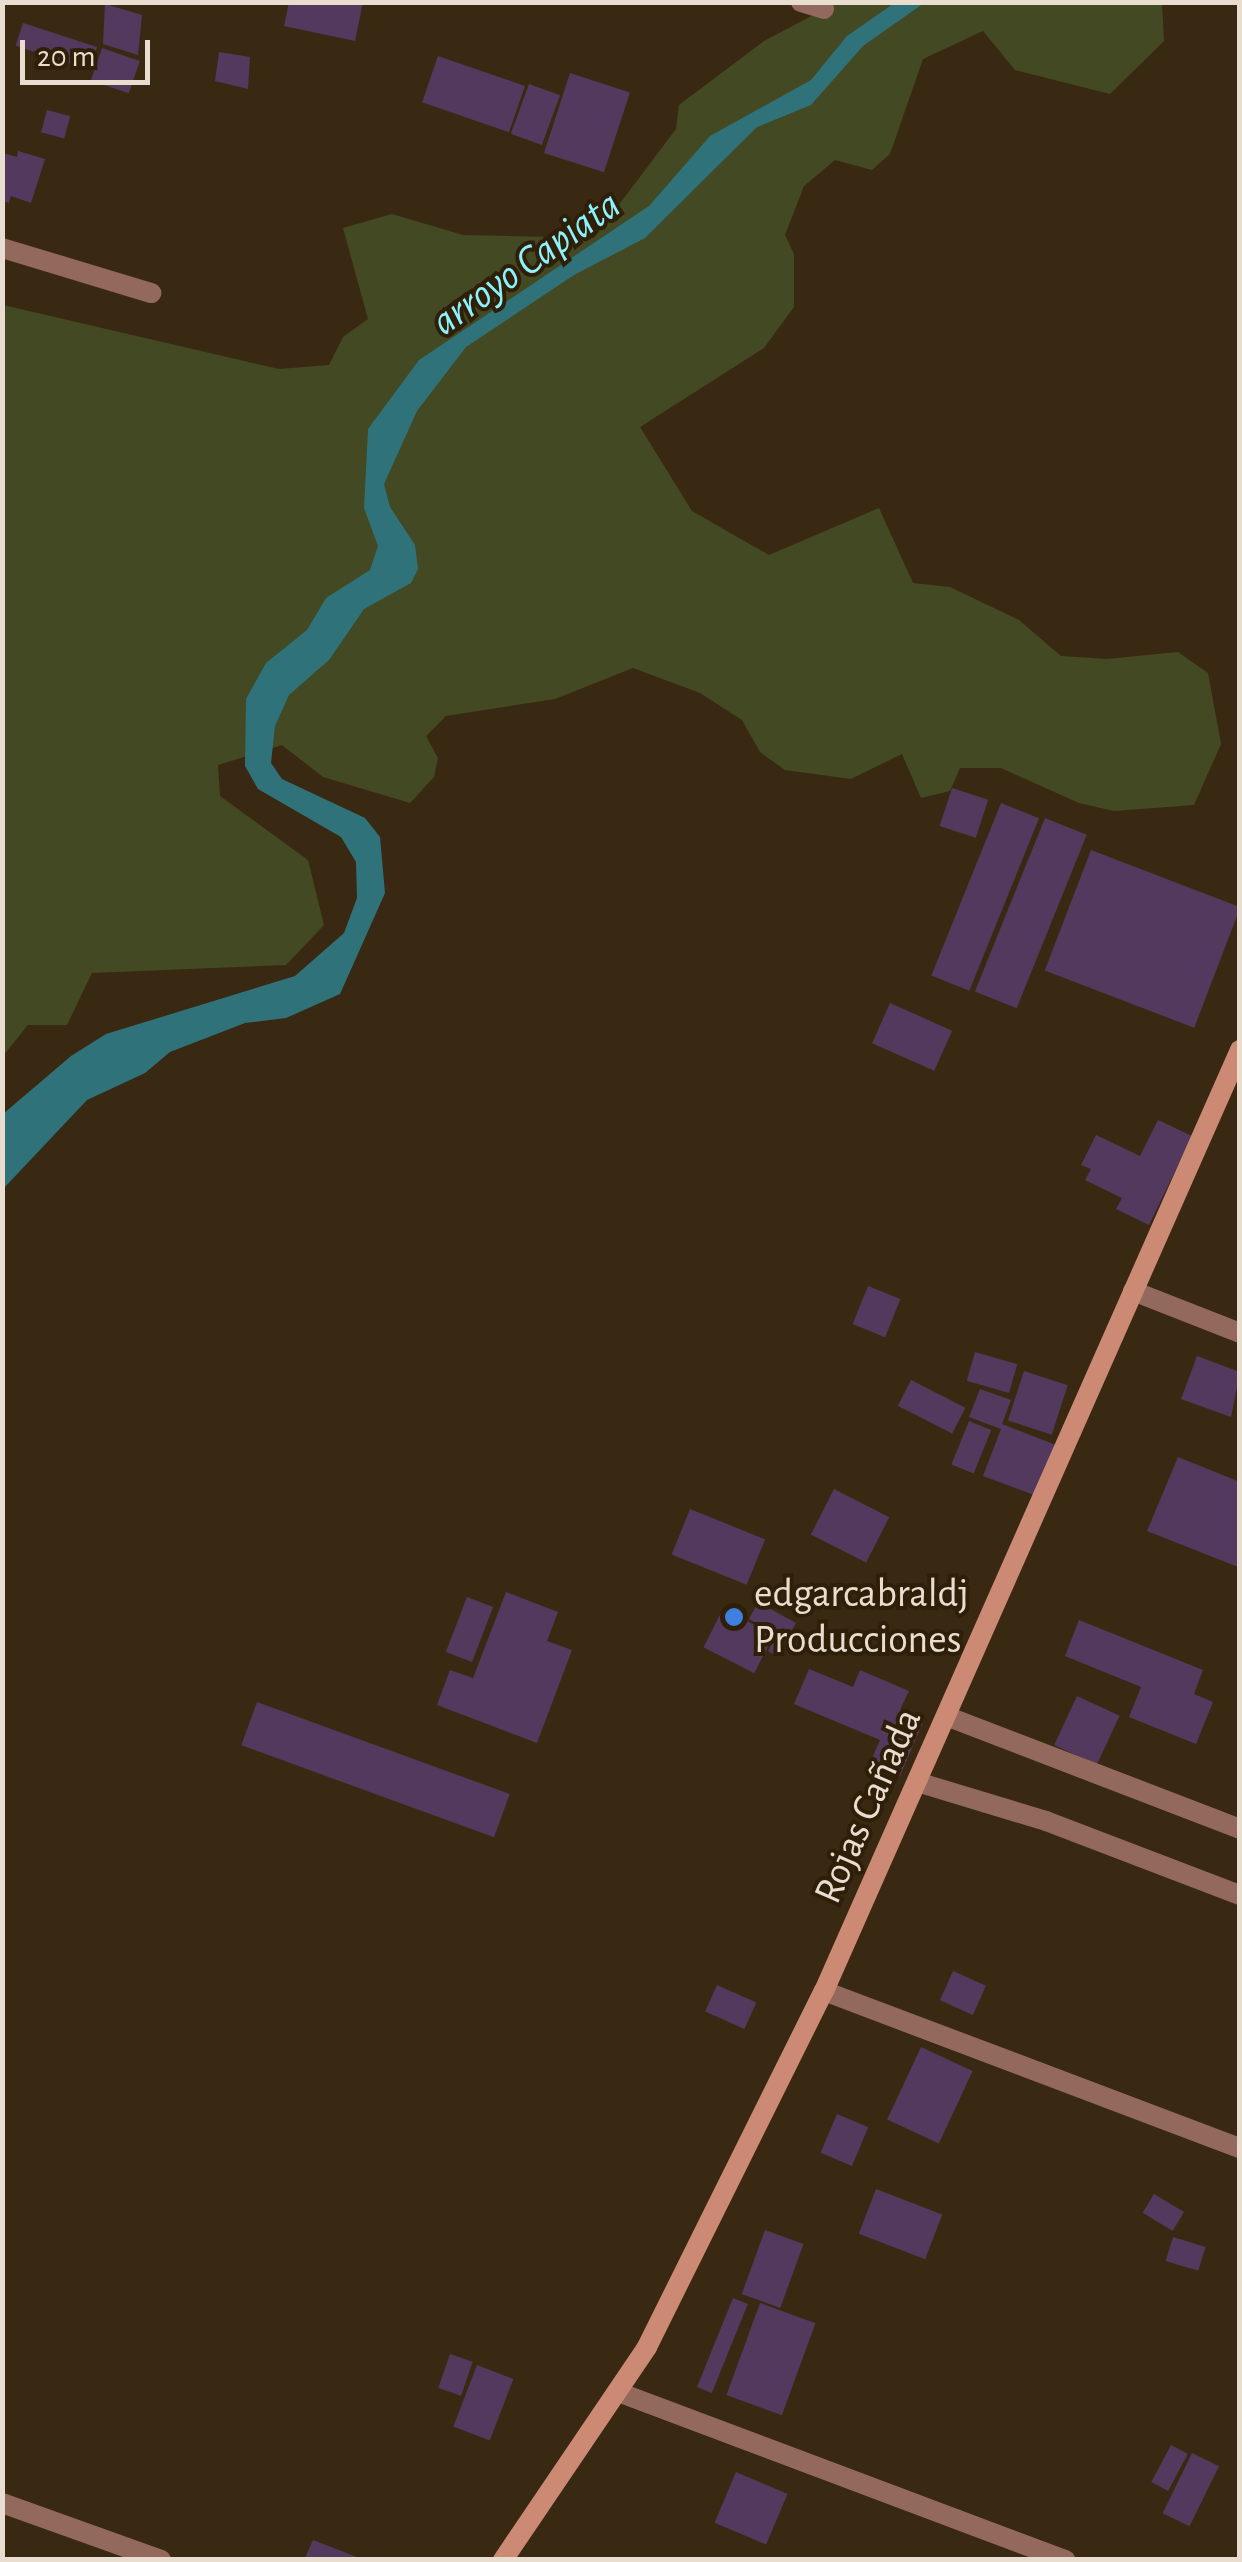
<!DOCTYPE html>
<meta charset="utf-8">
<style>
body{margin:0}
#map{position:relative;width:1242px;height:2562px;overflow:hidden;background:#3a2912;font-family:"Alegreya Sans",sans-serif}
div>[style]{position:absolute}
.green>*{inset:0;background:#434922}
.water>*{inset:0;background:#307279}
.building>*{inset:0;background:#53395d;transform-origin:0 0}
.service>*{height:20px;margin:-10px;padding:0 10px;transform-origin:10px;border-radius:10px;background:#92695c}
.minor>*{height:20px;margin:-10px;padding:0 10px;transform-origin:10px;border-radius:10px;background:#92695c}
.secondary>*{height:20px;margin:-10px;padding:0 10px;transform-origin:10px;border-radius:10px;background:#cc8a75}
.dots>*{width:28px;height:28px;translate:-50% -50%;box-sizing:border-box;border:5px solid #301f08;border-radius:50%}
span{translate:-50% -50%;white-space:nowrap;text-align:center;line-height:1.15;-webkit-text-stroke:8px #301f08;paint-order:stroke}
.poi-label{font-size:40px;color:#e8ddcf}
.left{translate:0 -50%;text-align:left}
.street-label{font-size:40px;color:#e8ddcf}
.water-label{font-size:42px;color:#8cf3fe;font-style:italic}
.frame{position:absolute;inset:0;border:5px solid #e8ddcf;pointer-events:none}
.scale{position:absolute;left:20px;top:40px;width:130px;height:45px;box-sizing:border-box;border:5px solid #e8ddcf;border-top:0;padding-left:12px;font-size:30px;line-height:35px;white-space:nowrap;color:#e8ddcf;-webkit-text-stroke:8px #301f08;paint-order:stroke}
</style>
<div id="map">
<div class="green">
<div style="clip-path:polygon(836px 3px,1162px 3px,1164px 41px,1110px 94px,1015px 70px,983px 31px,923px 59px,890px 154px,872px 170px,835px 160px,804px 186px,785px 235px,794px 254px,794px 307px,764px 348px,640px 427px,692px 511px,769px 555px,879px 508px,913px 583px,950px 587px,1019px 620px,1061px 656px,1107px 659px,1178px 652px,1208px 673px,1221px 744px,1194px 805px,1114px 811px,1079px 803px,1001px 768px,960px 768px,950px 791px,921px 798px,902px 754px,851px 779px,785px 770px,760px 752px,742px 720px,700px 693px,633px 668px,555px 699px,446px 716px,426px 736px,438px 758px,434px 777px,410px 803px,323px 777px,282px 745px,218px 765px,220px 796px,308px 860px,324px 925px,286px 965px,92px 973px,67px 1025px,28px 1025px,3px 1056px,3px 305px,279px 369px,329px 365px,343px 337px,368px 319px,343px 228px,392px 214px,463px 235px,594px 238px,676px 129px,679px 105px,764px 41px)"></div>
</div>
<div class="water">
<div style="clip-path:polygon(896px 2px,924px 3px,863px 46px,811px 105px,757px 127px,645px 238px,574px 275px,466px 347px,417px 411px,384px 484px,390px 507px,415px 545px,418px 569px,411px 583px,364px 609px,329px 660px,289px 695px,275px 726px,271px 763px,282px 779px,365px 818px,380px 837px,385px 893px,340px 994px,286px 1018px,245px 1023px,170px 1052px,145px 1073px,87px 1100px,3px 1189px,3px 1114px,71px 1056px,106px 1034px,295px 976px,344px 933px,357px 898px,356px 862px,341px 837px,258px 789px,245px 766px,246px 699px,266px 663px,307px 630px,326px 598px,370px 570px,378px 546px,364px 508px,368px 429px,419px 360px,649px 206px,710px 136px,811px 80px,847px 36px)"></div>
</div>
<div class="building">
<div style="clip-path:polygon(289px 2px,363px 2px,355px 41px,284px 26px)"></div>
<div style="clip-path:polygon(105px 4px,142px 15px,138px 55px,103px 44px)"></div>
<div style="left:23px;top:23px;width:78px;height:24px;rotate:18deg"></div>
<div style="left:102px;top:48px;width:40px;height:34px;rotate:19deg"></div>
<div style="clip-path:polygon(219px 52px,250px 57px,248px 89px,215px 81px)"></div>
<div style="left:438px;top:56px;width:92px;height:49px;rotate:19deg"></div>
<div style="left:570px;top:73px;width:63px;height:84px;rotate:18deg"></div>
<div style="left:529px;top:84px;width:33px;height:53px;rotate:20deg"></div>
<div style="left:47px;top:110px;width:24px;height:23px;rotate:15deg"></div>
<div style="clip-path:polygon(18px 151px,45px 159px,31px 203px,11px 196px,9px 203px,2px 201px,2px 153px,17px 157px)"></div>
<div style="left:952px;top:788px;width:38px;height:40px;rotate:18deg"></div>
<div style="left:1001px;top:803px;width:41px;height:186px;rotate:22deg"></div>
<div style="left:1045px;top:818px;width:45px;height:187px;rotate:22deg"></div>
<div style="left:1091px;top:850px;width:160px;height:129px;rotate:21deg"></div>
<div style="left:890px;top:1003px;width:68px;height:44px;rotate:24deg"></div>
<div style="clip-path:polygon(1158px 1120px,1192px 1136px,1149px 1225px,1116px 1209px,1122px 1198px,1085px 1180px,1091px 1169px,1081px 1165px,1096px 1135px,1140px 1156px)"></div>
<div style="left:868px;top:1286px;width:35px;height:41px;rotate:22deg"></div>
<div style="left:975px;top:1352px;width:44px;height:30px;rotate:16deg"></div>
<div style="clip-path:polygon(1197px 1356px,1240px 1372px,1231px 1417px,1181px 1399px)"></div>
<div style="left:1024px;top:1371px;width:46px;height:52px;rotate:18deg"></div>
<div style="left:911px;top:1380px;width:61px;height:29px;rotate:27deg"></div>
<div style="clip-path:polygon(980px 1389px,1011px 1400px,1002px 1424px,1056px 1445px,1037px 1496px,983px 1476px,1001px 1429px,969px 1417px)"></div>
<div style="left:969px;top:1421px;width:24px;height:47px;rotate:22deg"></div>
<div style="clip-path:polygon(1178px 1457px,1240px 1482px,1238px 1567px,1147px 1531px)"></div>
<div style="left:834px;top:1489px;width:62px;height:51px;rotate:27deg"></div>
<div style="left:690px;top:1509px;width:81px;height:49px;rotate:22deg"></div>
<div style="clip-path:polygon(506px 1592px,558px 1612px,547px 1641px,572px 1650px,537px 1743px,437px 1705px,450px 1670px,473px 1678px)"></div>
<div style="left:467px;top:1597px;width:28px;height:59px;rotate:21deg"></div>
<div style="clip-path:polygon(758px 1602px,796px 1623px,777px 1656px,768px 1651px,777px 1634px,749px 1619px)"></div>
<div style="left:723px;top:1609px;width:57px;height:43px;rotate:27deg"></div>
<div style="clip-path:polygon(1079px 1620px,1203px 1670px,1194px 1694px,1213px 1702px,1196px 1744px,1129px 1717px,1141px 1687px,1065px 1656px)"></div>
<div style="clip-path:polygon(809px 1669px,853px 1687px,860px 1670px,909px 1691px,900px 1710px,924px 1720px,900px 1776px,870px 1763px,880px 1740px,794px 1704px)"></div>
<div style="left:1077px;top:1696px;width:47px;height:54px;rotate:25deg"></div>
<div style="left:257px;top:1702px;width:269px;height:46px;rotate:20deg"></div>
<div style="left:953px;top:1971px;width:36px;height:32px;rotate:24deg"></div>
<div style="left:717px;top:1985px;width:43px;height:29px;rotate:24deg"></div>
<div style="left:921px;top:2047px;width:57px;height:80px;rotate:25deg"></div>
<div style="left:837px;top:2114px;width:34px;height:42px;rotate:23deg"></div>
<div style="left:876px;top:2189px;width:71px;height:48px;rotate:21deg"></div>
<div style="left:1154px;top:2194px;width:35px;height:22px;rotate:31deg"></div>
<div style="left:765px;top:2230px;width:41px;height:68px;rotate:20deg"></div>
<div style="left:1173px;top:2237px;width:34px;height:25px;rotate:17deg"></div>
<div style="left:733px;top:2298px;width:16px;height:96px;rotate:22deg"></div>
<div style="left:760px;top:2303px;width:59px;height:98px;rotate:20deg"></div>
<div style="left:450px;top:2354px;width:24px;height:36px;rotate:19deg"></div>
<div style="left:477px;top:2365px;width:39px;height:66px;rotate:21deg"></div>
<div style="left:1171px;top:2445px;width:19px;height:42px;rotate:28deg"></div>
<div style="left:1192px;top:2453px;width:30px;height:67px;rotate:26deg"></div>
<div style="left:736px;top:2472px;width:56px;height:55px;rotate:23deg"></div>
<div style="clip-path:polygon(313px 2540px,362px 2559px,362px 2560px,304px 2560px)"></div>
</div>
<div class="service">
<div style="left:2px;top:2503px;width:169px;rotate:19.7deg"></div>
</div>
<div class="minor">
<div style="left:801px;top:2px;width:24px;rotate:17deg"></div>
<div style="left:2px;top:248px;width:156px;rotate:16.8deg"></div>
<div style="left:1133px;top:1291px;width:115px;rotate:21.4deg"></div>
<div style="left:946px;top:1716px;width:315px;rotate:21deg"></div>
<div style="left:917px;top:1782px;width:135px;rotate:16.8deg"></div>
<div style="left:1046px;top:1821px;width:208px;rotate:20.9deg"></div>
<div style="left:824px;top:1991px;width:445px;rotate:20.7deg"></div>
<div style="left:618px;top:2392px;width:478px;rotate:20.6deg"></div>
</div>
<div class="secondary">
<div style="left:503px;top:2560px;width:257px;rotate:-55.9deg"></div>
<div style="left:647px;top:2347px;width:398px;rotate:-63.6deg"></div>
<div style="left:824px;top:1991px;width:1029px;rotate:-66.15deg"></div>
</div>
<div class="dots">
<div style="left:734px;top:1617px;background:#3f7fe0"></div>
</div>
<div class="poi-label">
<span class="left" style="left:754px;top:1617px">edgarcabraldj<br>Producciones</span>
</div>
<div class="street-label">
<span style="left:868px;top:1806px;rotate:-66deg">Rojas Cañada</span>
</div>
<div class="water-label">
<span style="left:526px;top:263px;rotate:-35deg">arroyo Capiata</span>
</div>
<div class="frame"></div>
<div class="scale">20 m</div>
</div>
